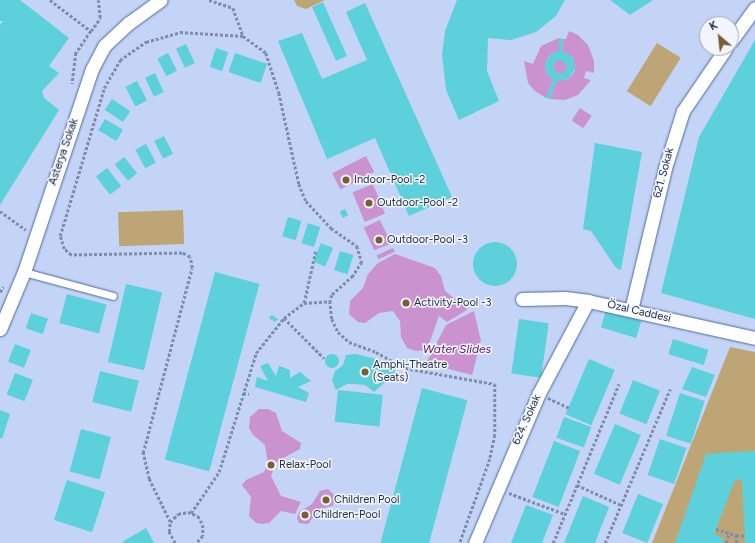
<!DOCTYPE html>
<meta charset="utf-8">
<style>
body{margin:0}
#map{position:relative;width:755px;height:543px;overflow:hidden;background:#c3d4f7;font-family:Figtree,sans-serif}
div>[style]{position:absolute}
.green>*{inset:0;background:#bda576;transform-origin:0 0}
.water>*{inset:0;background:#ca92cf;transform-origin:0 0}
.round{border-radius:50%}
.pier>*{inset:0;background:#c3d4f7}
.building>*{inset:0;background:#5cd0db;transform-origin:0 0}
.path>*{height:2.5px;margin-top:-1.25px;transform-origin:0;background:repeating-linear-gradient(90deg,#7f8dab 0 3px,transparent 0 5px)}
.roads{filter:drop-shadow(0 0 1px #50699b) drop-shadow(0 0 1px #50699b)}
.lane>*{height:7px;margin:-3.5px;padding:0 3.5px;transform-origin:3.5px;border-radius:3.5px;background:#fff}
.street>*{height:13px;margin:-6.5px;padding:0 6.5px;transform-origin:6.5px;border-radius:6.5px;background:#fff}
.dots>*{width:11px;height:11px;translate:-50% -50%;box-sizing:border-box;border:2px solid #f2f5fb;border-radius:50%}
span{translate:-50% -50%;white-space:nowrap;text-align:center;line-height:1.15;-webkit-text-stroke:3px #f2f5fb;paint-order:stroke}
.street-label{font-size:11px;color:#242e44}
.poi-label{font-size:11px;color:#242e44}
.left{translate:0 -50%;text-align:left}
.water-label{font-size:12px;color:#5b1862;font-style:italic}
.north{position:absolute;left:699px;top:16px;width:40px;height:40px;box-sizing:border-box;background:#f2f5fb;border:1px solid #a0a5b2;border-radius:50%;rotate:332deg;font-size:11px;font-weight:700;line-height:16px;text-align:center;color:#242e44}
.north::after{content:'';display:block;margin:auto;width:14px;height:18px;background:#775f30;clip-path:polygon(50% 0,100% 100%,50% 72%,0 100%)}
</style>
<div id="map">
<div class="green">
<div style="clip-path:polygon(294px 0,325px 0,306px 9px,297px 6px)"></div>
<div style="left:657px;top:43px;width:28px;height:57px;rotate:32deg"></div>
<div style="left:183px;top:210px;width:34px;height:65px;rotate:88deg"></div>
<div style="clip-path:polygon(730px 347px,755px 352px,755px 543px,652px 543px)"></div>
</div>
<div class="water">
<div style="clip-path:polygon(569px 31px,578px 35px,588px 45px,594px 61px,594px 73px,586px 71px,584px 78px,591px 80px,578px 95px,565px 100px,550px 99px,556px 81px,568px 79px,575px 71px,573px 57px,562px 51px,563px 39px,566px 39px)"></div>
<div style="clip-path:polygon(559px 38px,559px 51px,551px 54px,545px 62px,546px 72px,553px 80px,546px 98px,535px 91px,528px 83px,524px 61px,533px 64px,541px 46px)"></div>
<div class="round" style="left:553px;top:60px;width:14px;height:14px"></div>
<div style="left:580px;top:108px;width:14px;height:15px;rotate:34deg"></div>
<div style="left:366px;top:156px;width:18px;height:38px;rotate:63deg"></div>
<div style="left:373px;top:184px;width:32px;height:22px;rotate:68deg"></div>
<div style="left:380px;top:220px;width:35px;height:18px;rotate:65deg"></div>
<div style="clip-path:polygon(395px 254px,435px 268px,441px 276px,445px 291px,466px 308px,467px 310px,447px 322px,439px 316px,427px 350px,416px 351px,407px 348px,401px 337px,400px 321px,393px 311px,379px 313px,365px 323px,358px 322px,349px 314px,350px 301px,363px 288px,368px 274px,378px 263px)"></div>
<div style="clip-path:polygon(474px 311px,481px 341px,472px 375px,426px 363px,446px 325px)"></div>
<div style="clip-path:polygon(259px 409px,268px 409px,276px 413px,282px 431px,301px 443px,300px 449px,276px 462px,271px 476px,281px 496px,301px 502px,295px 514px,281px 511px,269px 523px,262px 524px,256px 523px,249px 516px,251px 497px,242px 485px,246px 480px,264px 472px,268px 464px,265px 445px,253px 435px,249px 428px,250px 417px)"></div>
<div style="clip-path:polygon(328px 489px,335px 496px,333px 506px,319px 509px,308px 524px,299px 523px,297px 518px,299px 512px,312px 504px,320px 491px)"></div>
</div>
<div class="pier">
<div style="clip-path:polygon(393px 243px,395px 247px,375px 256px,372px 251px)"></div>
</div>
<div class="building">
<div style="clip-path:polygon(0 0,20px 0,69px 38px,49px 66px,59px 73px,42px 91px,44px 98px,59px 110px,0 205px,0 25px,3px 21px,0 21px)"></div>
<div style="clip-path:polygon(457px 0,565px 0,556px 16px,536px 32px,511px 40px,488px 38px,487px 71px,499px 101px,459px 120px,446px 90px,442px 55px,445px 31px)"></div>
<div style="clip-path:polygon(610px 0,653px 0,630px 15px)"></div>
<div style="left:323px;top:2px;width:59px;height:12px;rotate:66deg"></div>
<div style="clip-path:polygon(365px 3px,452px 197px,409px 216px,375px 138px,327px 159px,278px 41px,302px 33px,322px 79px,367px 60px,346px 12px)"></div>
<div style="clip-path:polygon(evenodd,559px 38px,563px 39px,562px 51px,573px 57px,575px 69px,568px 79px,556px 81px,550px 99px,546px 98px,553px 80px,546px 72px,545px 63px,551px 54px,559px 51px,559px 38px,559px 60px,566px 64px,566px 70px,562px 73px,557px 73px,553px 68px,554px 63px,559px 60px)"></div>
<div style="clip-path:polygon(755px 40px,755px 319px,661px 293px,699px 137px)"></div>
<div style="left:186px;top:44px;width:21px;height:11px;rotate:65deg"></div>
<div style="left:216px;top:48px;width:13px;height:20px;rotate:18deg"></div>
<div style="left:168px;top:53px;width:20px;height:12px;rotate:63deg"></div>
<div style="left:235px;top:53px;width:34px;height:20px;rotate:19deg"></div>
<div style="left:155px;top:73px;width:21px;height:11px;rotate:65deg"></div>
<div style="left:137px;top:81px;width:22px;height:13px;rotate:63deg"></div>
<div style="left:112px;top:99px;width:22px;height:13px;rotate:34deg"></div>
<div style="left:105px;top:119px;width:21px;height:13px;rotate:31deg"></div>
<div style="left:164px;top:136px;width:20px;height:11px;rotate:63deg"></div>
<div style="clip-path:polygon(595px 143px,642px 152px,621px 270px,616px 268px,591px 231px,583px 229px)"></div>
<div style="left:146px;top:144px;width:21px;height:12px;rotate:62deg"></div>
<div style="left:124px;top:157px;width:21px;height:12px;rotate:51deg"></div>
<div style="left:107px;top:168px;width:23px;height:14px;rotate:52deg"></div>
<div style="left:345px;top:209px;width:7px;height:6px;rotate:63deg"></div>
<div style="left:288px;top:217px;width:14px;height:20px;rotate:17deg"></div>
<div style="left:308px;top:223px;width:13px;height:21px;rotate:18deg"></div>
<div class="round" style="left:473px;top:242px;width:44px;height:44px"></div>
<div style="left:321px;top:243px;width:13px;height:20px;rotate:23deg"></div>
<div style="left:340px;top:251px;width:14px;height:20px;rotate:17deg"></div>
<div style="left:215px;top:272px;width:46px;height:194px;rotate:15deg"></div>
<div style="left:126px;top:284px;width:37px;height:80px;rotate:13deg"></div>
<div style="left:67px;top:294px;width:41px;height:30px;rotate:15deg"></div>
<div style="left:606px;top:310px;width:37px;height:18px;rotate:17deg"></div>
<div style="left:31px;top:313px;width:18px;height:16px;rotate:19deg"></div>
<div style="clip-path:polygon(272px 315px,278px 319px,275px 322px,269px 318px)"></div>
<div style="left:519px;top:319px;width:30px;height:55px;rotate:8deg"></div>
<div style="left:673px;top:339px;width:37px;height:16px;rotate:17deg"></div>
<div style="left:15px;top:344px;width:17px;height:19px;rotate:21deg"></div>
<div class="round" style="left:325px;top:354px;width:14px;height:14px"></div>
<div style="clip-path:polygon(356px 354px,380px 360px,397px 372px,374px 392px,365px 385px,355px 384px,347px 384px,336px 390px,332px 380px,335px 371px,343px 365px,346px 355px)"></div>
<div style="left:589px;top:359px;width:28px;height:60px;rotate:23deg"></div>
<div style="clip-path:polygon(268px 363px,276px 376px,279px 366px,290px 370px,290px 378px,300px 372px,311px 381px,298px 387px,309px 393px,306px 402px,255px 387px,257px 377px,268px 381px,260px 366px)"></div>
<div style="clip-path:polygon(692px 367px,715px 375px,706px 397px,682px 389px)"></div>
<div style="left:100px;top:371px;width:40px;height:32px;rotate:14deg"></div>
<div style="left:15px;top:373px;width:19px;height:23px;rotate:21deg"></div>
<div style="left:633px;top:380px;width:29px;height:36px;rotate:22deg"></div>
<div style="left:422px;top:388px;width:47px;height:162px;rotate:15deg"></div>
<div style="left:338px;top:390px;width:45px;height:32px;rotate:6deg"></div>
<div style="left:680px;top:393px;width:26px;height:45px;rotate:18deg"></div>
<div style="clip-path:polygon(0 410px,10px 414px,2px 439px,0 438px)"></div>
<div style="left:564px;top:417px;width:29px;height:22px;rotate:20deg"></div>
<div style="left:615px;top:424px;width:28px;height:54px;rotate:23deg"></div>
<div style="left:81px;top:429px;width:31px;height:44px;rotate:15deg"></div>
<div style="left:660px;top:439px;width:28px;height:38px;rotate:19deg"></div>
<div style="left:554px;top:441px;width:28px;height:60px;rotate:21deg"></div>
<div style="clip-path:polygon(755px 451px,755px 543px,745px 543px,742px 480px,735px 480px,714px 534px,724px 538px,723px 543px,675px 543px,706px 454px)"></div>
<div style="left:67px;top:480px;width:40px;height:42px;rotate:18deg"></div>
<div style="left:638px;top:494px;width:27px;height:42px;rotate:22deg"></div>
<div style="clip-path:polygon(583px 496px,609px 507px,595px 543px,564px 543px)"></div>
<div style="clip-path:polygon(526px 505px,553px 515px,542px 543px,511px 543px)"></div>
<div style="clip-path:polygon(146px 528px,154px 543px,122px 543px,124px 541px)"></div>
</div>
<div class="path">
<div style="left:50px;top:0;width:51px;rotate:37.1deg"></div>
<div style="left:91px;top:31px;width:27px;rotate:124deg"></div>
<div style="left:76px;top:53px;width:31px;rotate:97deg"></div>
<div style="left:209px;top:0;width:25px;rotate:18deg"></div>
<div style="left:233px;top:8px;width:30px;rotate:70deg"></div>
<div style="left:243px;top:36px;width:29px;rotate:36deg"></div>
<div style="left:266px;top:53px;width:42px;rotate:72deg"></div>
<div style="left:279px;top:93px;width:93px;rotate:77.6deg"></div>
<div style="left:299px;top:184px;width:18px;rotate:68deg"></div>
<div style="left:306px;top:201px;width:37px;rotate:47deg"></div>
<div style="left:331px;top:228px;width:32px;rotate:35deg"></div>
<div style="left:357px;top:246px;width:17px;rotate:73deg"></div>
<div style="left:362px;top:262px;width:17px;rotate:123deg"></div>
<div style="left:353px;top:276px;width:28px;rotate:138deg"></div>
<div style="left:332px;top:295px;width:6px;rotate:108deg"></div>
<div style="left:330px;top:301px;width:18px;rotate:84deg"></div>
<div style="left:332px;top:319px;width:14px;rotate:65deg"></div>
<div style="left:338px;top:332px;width:15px;rotate:42deg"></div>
<div style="left:349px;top:342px;width:29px;rotate:20deg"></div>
<div style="left:376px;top:352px;width:33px;rotate:29deg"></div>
<div style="left:405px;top:368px;width:91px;rotate:10.1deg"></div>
<div style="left:495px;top:384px;width:51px;rotate:90deg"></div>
<div style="left:495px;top:435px;width:25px;rotate:102deg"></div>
<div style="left:490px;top:459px;width:89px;rotate:109.7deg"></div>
<div style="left:91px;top:31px;width:16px;rotate:-55deg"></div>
<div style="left:100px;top:18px;width:18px;rotate:-96deg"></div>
<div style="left:0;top:211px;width:32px;rotate:36deg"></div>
<div style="left:0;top:292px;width:6px;rotate:-59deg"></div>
<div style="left:304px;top:303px;width:26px;rotate:-4deg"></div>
<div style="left:284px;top:318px;width:57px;rotate:45deg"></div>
<div style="left:243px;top:393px;width:6px;rotate:9deg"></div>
<div style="left:548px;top:398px;width:23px;rotate:25deg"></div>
<div style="left:577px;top:485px;width:48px;rotate:24.4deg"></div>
<div style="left:509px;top:493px;width:60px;rotate:20.6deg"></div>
<div style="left:191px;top:513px;width:50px;rotate:-55.7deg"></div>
<div style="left:219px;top:472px;width:125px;rotate:-72.7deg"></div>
<div style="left:256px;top:353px;width:45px;rotate:-51.3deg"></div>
<div style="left:284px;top:318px;width:25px;rotate:-37deg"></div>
<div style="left:304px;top:303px;width:55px;rotate:-77.5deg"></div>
<div style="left:170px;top:522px;width:48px;rotate:-116deg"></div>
<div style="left:149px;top:479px;width:27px;rotate:-103deg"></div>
<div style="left:143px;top:453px;width:191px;rotate:-75.2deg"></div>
<div style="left:192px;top:268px;width:11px;rotate:-100deg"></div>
<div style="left:190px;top:257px;width:9px;rotate:-153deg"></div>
<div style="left:182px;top:253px;width:111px;rotate:179deg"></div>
<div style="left:71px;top:255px;width:9px;rotate:-139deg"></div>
<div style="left:64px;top:249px;width:14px;rotate:-107deg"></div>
<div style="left:60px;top:236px;width:154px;rotate:-73.4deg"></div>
<div style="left:104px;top:88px;width:32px;rotate:-60deg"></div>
<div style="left:120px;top:60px;width:32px;rotate:-35deg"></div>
<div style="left:146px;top:42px;width:35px;rotate:-16deg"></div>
<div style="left:180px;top:32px;width:63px;rotate:3.6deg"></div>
<div style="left:716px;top:529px;width:21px;rotate:17deg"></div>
<div style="left:736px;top:535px;width:8px;rotate:83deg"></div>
<div style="left:736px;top:535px;width:9px;rotate:6deg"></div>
<div style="left:175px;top:543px;width:13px;rotate:-119deg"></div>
<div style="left:169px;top:532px;width:10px;rotate:-84deg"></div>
<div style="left:170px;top:522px;width:11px;rotate:-45deg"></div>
<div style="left:178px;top:514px;width:10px;rotate:-11deg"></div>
<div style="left:188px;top:512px;width:11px;rotate:22deg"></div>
<div style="left:198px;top:516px;width:10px;rotate:61deg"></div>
<div style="left:203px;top:525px;width:11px;rotate:90deg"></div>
<div style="left:203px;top:536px;width:9px;rotate:131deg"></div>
<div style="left:553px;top:543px;width:172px;rotate:-67.5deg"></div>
<div style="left:605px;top:543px;width:167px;rotate:-67.1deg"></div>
<div style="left:726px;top:543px;width:10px;rotate:-73deg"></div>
</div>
<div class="roads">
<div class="lane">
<div style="left:24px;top:272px;width:92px;rotate:15.1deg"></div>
</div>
<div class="street">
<div style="left:731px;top:41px;width:41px;rotate:-54deg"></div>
<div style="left:522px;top:299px;width:43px;rotate:-1.3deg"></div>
<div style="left:565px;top:298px;width:23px;rotate:7deg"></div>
<div style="left:588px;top:301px;width:171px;rotate:12.5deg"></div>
<div style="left:631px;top:310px;width:146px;rotate:-76.5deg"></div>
<div style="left:665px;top:168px;width:60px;rotate:-72.5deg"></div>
<div style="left:683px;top:111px;width:76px;rotate:-55.7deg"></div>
<div style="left:0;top:329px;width:62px;rotate:-67.2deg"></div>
<div style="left:24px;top:272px;width:214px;rotate:-71.5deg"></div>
<div style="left:92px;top:69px;width:26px;rotate:-62deg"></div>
<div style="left:104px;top:46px;width:34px;rotate:-43deg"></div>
<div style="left:129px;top:23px;width:39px;rotate:-36deg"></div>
<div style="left:475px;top:543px;width:163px;rotate:-66.9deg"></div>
<div style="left:539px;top:393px;width:104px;rotate:-62deg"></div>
</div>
</div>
<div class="dots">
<div style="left:346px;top:180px;background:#775f30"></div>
<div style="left:369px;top:203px;background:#775f30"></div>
<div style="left:379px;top:240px;background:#775f30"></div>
<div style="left:406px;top:303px;background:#775f30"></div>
<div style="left:365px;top:372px;background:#775f30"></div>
<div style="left:271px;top:465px;background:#775f30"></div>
<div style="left:326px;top:500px;background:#775f30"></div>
<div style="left:305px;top:515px;background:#775f30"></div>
</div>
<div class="street-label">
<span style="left:64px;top:152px;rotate:-71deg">Asterya Sokak</span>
<span style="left:664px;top:173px;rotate:-75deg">621. Sokak</span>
<span style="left:639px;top:312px;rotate:13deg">Özal Caddesi</span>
<span style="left:527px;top:420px;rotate:-66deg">624. Sokak</span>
</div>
<div class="poi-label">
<span class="left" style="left:354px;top:180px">Indoor-Pool -2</span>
<span class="left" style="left:377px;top:203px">Outdoor-Pool -2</span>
<span class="left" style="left:387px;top:240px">Outdoor-Pool -3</span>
<span class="left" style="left:414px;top:303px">Activity-Pool -3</span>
<span class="left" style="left:373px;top:372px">Amphi-Theatre<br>(Seats)</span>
<span class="left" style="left:279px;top:465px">Relax-Pool</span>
<span class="left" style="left:334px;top:500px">Children Pool</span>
<span class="left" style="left:313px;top:515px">Children-Pool</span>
</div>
<div class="water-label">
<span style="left:457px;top:350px">Water Slides</span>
</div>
<div class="north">K</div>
</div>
